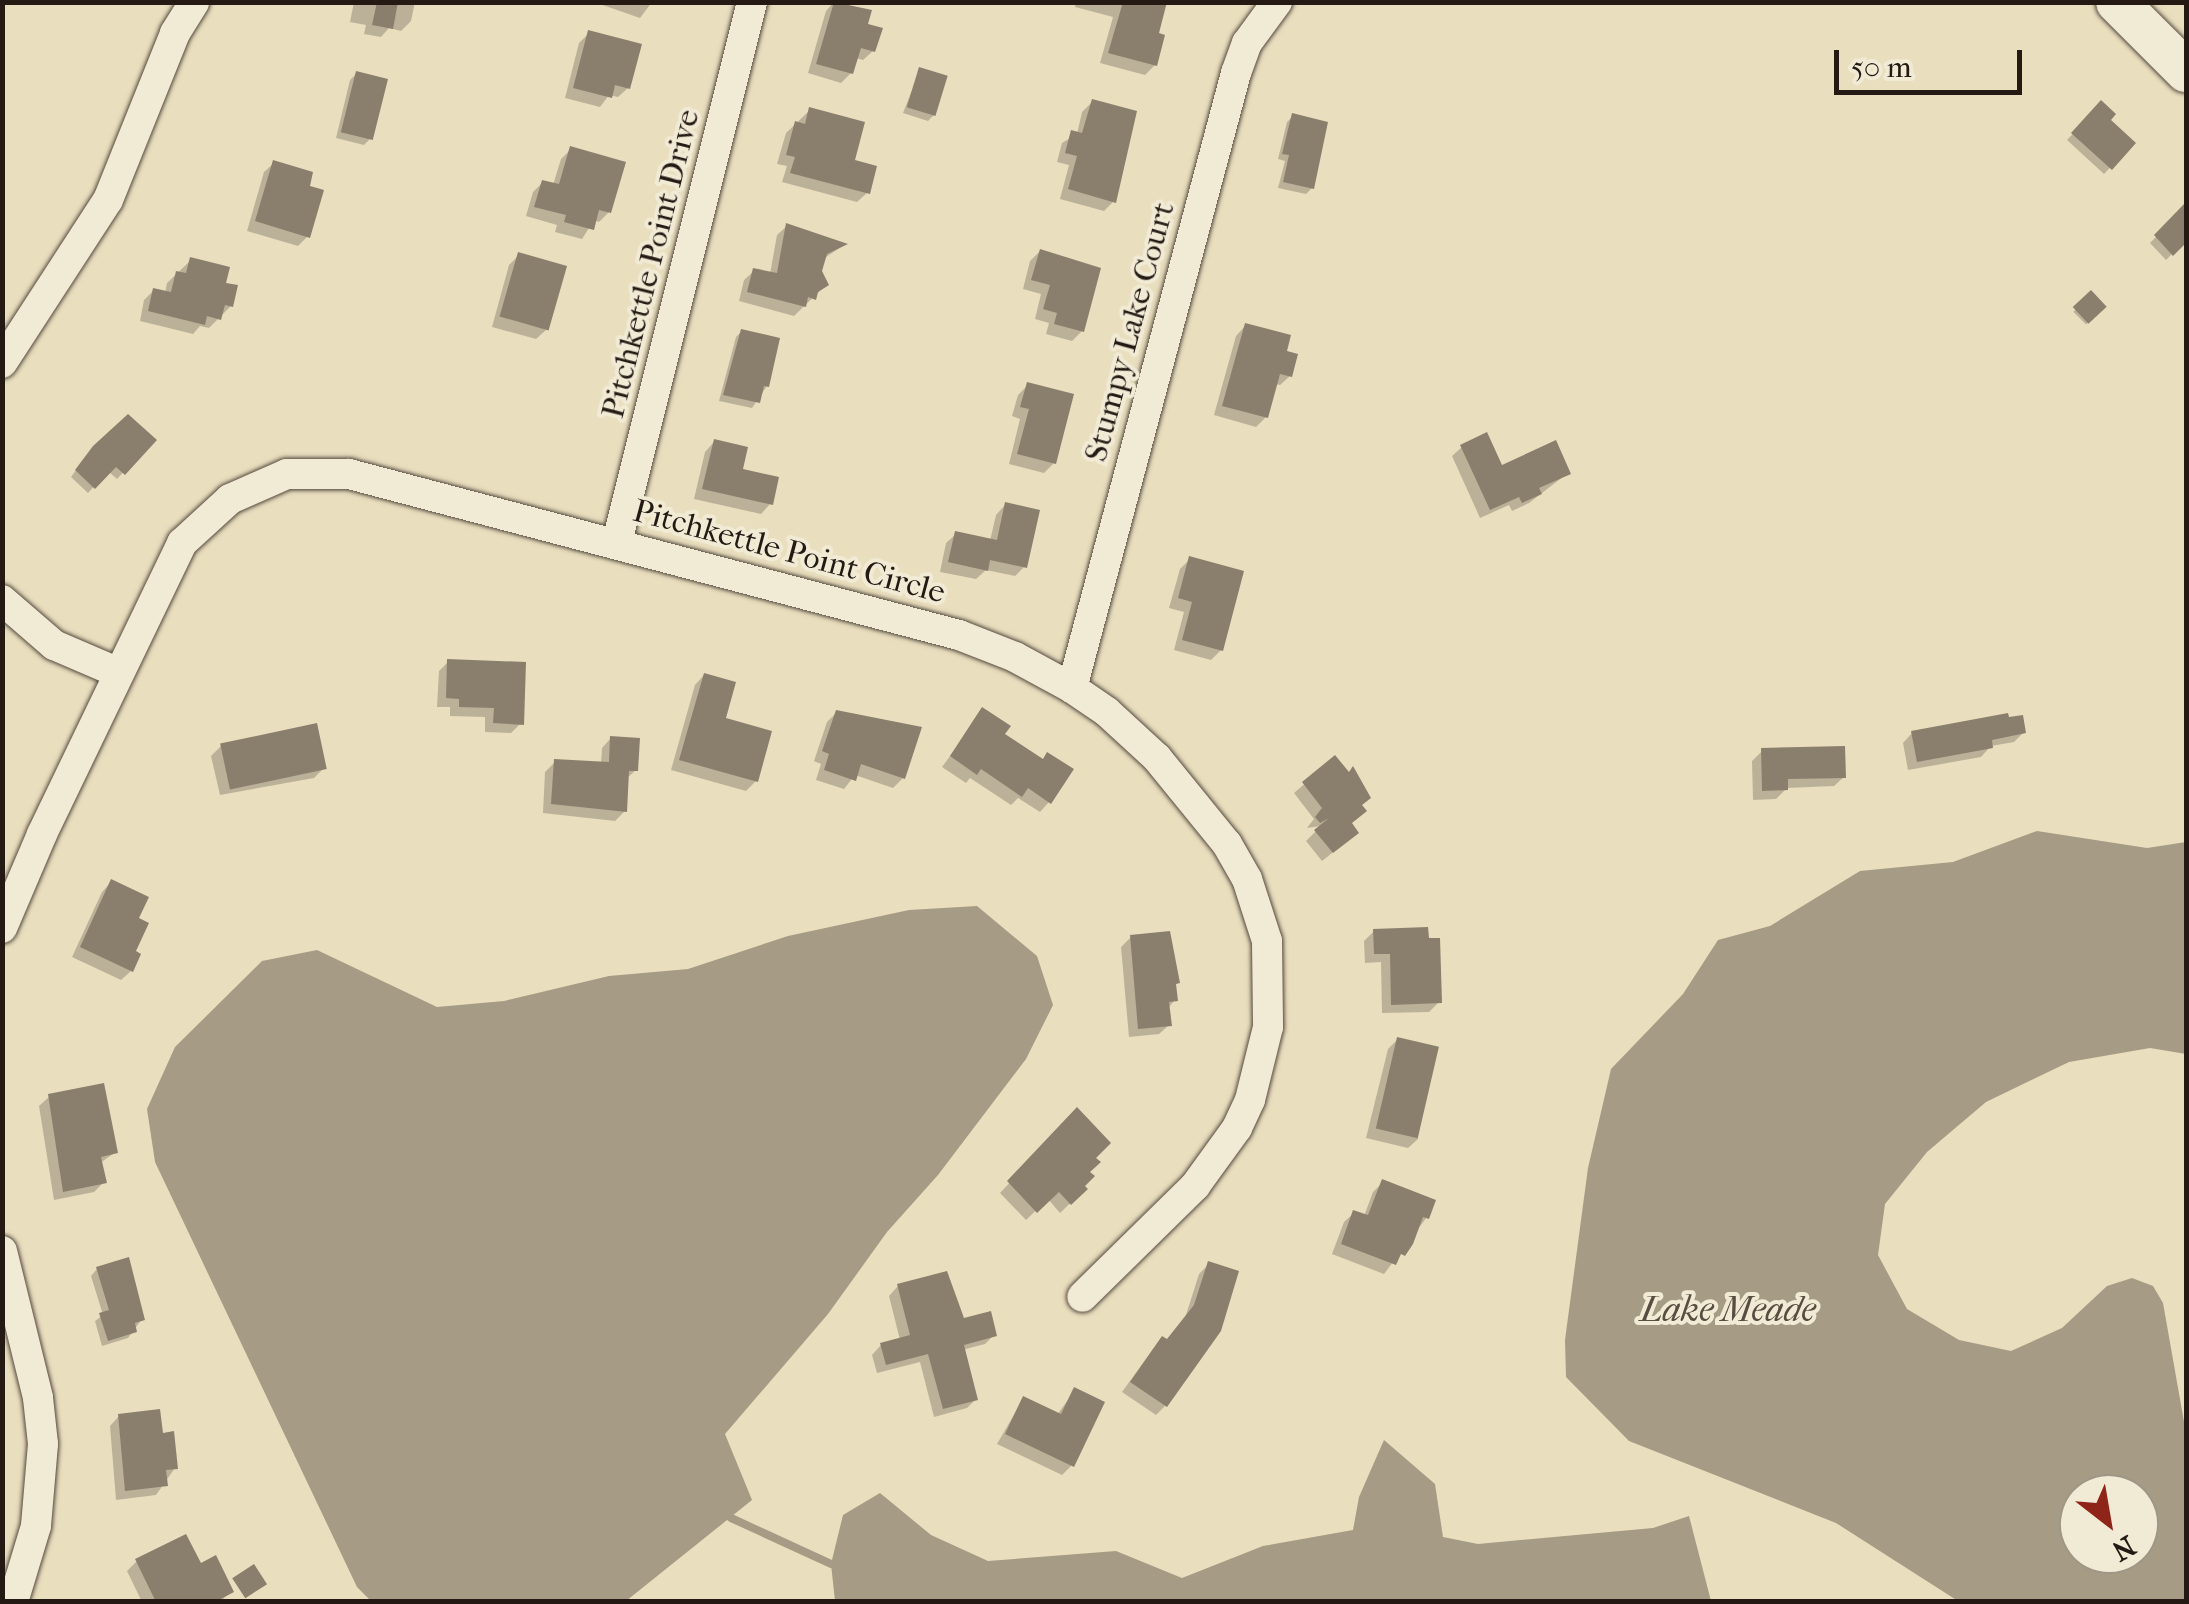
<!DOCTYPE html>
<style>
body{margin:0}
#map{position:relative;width:2189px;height:1604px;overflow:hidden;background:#e9debe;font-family:"IM FELL French Canon",serif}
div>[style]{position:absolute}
.water>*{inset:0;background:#a69b84}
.shadow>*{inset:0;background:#0003;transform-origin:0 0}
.stream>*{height:8px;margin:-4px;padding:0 4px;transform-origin:4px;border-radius:4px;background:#a69b84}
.building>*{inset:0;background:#8a7f6c;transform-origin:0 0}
.roads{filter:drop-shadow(0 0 2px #554a3e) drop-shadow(0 0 2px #554a3e)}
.minor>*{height:30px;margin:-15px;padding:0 15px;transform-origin:15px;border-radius:15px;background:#f1ead5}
.secondary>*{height:42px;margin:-21px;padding:0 21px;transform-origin:21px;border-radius:21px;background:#f1ead5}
span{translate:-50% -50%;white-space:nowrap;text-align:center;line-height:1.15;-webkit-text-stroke:8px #f1ead5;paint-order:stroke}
.street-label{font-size:32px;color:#241913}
.water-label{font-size:35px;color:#584d40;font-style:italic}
.frame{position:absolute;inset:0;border:5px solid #241913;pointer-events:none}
.north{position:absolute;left:2059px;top:1474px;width:100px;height:100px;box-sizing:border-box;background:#f1ead5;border:2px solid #9f9687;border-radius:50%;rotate:149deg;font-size:28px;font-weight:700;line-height:40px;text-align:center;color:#241913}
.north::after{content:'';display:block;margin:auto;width:35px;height:45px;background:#8f2418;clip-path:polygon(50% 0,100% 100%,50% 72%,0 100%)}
.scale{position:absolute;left:1834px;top:50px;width:188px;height:45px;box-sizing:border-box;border:5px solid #241913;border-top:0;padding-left:12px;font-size:30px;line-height:35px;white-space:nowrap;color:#241913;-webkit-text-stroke:8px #f1ead5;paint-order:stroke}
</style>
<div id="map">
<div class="water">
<div style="clip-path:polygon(evenodd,2037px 831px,2147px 848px,2186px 842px,2186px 1054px,2150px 1048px,2069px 1062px,1986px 1102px,1927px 1152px,1885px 1204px,1878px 1255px,1907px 1309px,1959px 1340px,2011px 1351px,2062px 1328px,2107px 1286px,2132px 1278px,2153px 1286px,2163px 1303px,2186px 1433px,2186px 1601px,1958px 1601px,1836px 1523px,1629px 1441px,1566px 1377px,1565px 1340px,1588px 1168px,1611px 1069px,1683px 994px,1718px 940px,1770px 926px,1860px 871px,1953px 862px,2037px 831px,2079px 1494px,2139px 1494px,2139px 1554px,2079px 1554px,2079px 1494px)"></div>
<div style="clip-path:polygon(977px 906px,1037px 956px,1053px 1005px,1026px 1059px,938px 1175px,887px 1232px,828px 1314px,725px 1434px,752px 1500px,626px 1601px,371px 1601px,357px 1587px,155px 1162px,147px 1109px,175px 1047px,262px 961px,317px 950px,437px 1007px,504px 1001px,609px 976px,688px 969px,788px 936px,909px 910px)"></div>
<div style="clip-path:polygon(1384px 1440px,1435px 1484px,1443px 1537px,1478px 1544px,1653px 1528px,1689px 1516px,1711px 1601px,835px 1601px,831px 1564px,843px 1515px,880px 1493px,931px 1535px,988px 1561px,1116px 1551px,1182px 1578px,1263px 1546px,1353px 1530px,1359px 1497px)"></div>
</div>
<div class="shadow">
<div style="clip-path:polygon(354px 2px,415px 2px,411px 21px,401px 31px,389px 28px,381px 37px,364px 34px,366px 25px,350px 22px)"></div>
<div style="clip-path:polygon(594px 2px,652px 2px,640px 18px)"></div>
<div style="clip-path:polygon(834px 2px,869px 11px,865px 25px,873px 51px,863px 60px,856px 58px,851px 73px,841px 83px,808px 73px,826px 11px)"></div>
<div style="clip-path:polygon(1076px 2px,1164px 2px,1156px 35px,1155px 65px,1145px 75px,1100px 63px,1113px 17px,1075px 7px)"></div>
<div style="clip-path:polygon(589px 33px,628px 88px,618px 97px,609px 95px,600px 107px,565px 98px,579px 43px)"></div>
<div style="clip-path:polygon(920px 70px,934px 115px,928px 121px,903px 113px)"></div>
<div style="clip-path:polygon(356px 74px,370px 139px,364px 145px,336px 138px,350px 80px)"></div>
<div style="clip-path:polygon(1092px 102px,1114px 201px,1104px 211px,1060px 199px,1069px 165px,1057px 162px,1062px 143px,1077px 134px,1082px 112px)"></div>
<div style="clip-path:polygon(2101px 104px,2107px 120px,2133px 144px,2104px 174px,2067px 140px)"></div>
<div style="clip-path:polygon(810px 110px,852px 162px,867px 193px,857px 202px,782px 182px,787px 166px,777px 164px,786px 133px)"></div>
<div style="clip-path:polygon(1293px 116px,1312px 188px,1306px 194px,1278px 188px,1285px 161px,1278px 159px,1287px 122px)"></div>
<div style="clip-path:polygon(571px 149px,609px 212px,599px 222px,594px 220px,582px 239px,555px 232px,557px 225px,526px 216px,533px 192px,543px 182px,553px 185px,561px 159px)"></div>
<div style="clip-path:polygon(274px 163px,308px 236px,298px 246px,247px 231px,264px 172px)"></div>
<div style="clip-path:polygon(2186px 206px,2186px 240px,2166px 260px,2150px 243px)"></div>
<div style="clip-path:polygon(787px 226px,844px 245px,823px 259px,819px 271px,826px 285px,794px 316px,739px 301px,744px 280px,754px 271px,770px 274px,777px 235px)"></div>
<div style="clip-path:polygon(1040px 251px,1082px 331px,1072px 341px,1046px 334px,1049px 323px,1035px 319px,1041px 294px,1023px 289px,1030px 261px)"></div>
<div style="clip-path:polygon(519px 255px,546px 330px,536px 339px,492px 327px,509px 265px)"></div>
<div style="clip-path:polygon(191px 260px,223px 284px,231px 306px,209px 328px,200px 326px,193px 334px,140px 321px,144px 300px,154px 290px,165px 293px,167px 283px)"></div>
<div style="left:2091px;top:294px;width:18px;height:25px;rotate:45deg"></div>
<div style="clip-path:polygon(1245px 326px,1284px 353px,1290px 376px,1280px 385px,1275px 384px,1266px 417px,1256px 427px,1214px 415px,1236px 336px)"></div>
<div style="clip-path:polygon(742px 331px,767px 386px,752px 408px,719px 401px,736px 337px)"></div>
<div style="clip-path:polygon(1028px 385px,1054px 463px,1044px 473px,1009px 464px,1020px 419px,1012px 416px,1018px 395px)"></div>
<div style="clip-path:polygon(154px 440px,117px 479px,108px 471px,88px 493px,71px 477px,87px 455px)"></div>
<div style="clip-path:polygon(714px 442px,770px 504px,761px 514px,694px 499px,705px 452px)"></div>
<div style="clip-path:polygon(1462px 447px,1501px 468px,1568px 473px,1529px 503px,1512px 511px,1509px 505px,1480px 518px,1452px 456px)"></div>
<div style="clip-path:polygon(1005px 505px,1025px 566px,1015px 576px,986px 570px,976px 579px,940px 572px,946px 543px,956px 534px,990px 541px,996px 515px)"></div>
<div style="clip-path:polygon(1190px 559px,1221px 650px,1211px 660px,1174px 650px,1184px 612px,1169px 608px,1180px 569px)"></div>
<div style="clip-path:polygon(448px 662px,521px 723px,511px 733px,485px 732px,485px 717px,450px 716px,450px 707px,437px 707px,439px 671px)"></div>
<div style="clip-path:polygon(704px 675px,756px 781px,746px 791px,671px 770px,695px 685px)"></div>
<div style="clip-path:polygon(983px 711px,1049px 802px,1040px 812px,1018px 798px,1011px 805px,970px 778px,966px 783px,942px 767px)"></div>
<div style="clip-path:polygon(837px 712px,919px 728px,903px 778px,893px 788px,855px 775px,844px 789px,816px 780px,821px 764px,814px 761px,827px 722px)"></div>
<div style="clip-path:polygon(2024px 732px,2014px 742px,1991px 746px,1981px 757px,1908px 770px,1903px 743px,1912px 733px)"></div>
<div style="clip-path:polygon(611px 738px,636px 770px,626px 779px,625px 811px,615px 821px,543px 813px,545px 772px,555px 762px,601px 764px,602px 748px)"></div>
<div style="clip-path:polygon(221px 746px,324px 768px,314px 778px,220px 795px,211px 756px)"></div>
<div style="clip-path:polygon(1762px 751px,1844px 777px,1834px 786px,1787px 788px,1776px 799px,1753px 800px,1752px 761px)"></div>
<div style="clip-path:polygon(1335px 758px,1350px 824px,1346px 842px,1322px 861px,1306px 841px,1321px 826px,1307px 828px,1314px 819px,1294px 793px)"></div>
<div style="clip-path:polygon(111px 882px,136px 920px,131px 971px,121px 980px,72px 957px,102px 892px)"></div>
<div style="clip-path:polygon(1374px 931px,1439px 1002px,1429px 1012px,1382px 1013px,1381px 962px,1365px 963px,1364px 941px)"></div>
<div style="clip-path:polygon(1131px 937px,1174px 986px,1175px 1000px,1168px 1008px,1169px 1025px,1159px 1034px,1129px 1037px,1121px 947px)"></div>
<div style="clip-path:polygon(1398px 1039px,1418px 1139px,1408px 1148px,1366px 1138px,1388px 1049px)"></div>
<div style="clip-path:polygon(49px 1097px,116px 1152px,100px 1163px,104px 1182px,94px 1192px,54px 1200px,39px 1106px)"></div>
<div style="clip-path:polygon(1077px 1111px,1093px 1158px,1082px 1186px,1085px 1189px,1060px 1213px,1048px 1199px,1026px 1220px,1000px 1193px)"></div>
<div style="clip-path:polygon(1383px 1182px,1427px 1217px,1384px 1274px,1332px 1254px,1344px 1222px,1354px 1213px,1364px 1216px,1373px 1192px)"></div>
<div style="clip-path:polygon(1209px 1264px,1165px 1406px,1156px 1415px,1122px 1392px,1153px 1349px,1162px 1339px,1166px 1342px,1185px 1318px,1199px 1274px)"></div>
<div style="clip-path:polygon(97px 1269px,142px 1319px,128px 1338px,102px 1346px,95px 1321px,103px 1315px,91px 1276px)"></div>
<div style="clip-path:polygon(898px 1286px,994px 1335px,985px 1344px,962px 1350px,976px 1399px,967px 1408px,934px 1417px,920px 1362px,877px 1373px,872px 1355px,881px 1345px,900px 1340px,889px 1296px)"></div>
<div style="clip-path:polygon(1075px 1390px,1071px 1466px,1062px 1475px,997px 1444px,1023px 1399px,1057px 1415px)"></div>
<div style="clip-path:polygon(119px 1416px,160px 1436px,175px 1468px,156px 1495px,116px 1500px,110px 1426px)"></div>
<div style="clip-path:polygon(136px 1562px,200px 1566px,231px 1591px,220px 1602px,142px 1602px,127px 1571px)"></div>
</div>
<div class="stream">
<div style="left:731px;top:1518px;width:110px;rotate:24.7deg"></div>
</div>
<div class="building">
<div style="clip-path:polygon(377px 2px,398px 2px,393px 29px,372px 25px)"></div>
<div style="clip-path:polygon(834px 2px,872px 10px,868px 24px,883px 28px,875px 52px,861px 48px,853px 74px,816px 64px)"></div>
<div style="clip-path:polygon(1123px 2px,1167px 2px,1159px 33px,1165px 35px,1157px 66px,1108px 53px)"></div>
<div style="clip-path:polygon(588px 30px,642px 44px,630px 89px,615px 85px,612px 98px,573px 88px)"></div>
<div style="left:919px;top:67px;width:30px;height:42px;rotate:17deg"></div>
<div style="left:356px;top:71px;width:33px;height:63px;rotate:14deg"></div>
<div style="clip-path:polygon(1092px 99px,1137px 111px,1116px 203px,1068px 189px,1077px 156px,1065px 153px,1071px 130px,1082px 133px)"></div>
<div style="clip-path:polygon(2101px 100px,2116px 114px,2111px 120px,2136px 143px,2112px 170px,2071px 133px)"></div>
<div style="clip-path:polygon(809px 107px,865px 122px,855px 160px,877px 166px,870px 194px,790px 173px,795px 157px,786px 155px,795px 121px,805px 124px)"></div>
<div style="clip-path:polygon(1292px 113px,1328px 122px,1314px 189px,1283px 182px,1289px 155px,1282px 154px)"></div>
<div style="clip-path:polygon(570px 146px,626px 162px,611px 213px,599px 210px,594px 230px,564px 222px,566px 215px,534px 207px,542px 180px,559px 184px)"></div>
<div style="clip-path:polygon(273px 160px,313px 172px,310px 186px,324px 190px,310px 238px,255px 221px)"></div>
<div style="clip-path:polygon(2186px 202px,2186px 243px,2173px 256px,2154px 235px)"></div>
<div style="clip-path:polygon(786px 223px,848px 244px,827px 254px,822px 271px,829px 285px,818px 292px,816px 300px,808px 297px,806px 307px,747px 292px,753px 268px,777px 273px)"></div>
<div style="clip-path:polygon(1040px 249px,1101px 268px,1084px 332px,1054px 324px,1057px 313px,1043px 309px,1050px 285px,1031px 280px)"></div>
<div style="left:518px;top:252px;width:51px;height:67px;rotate:16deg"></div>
<div style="clip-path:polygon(190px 257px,230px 267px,226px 283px,238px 285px,233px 307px,225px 305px,221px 320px,207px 316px,205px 325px,148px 311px,153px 288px,171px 292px,176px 271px,186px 273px)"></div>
<div style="left:2091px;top:290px;width:23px;height:25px;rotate:47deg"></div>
<div style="clip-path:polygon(1245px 323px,1291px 335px,1287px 351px,1298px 354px,1292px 377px,1280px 374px,1268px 418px,1222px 406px)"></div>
<div style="clip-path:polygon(741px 329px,780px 338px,769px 387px,764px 386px,760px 403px,723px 395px)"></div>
<div style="clip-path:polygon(1027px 382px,1074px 394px,1056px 464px,1017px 454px,1029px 409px,1020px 407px)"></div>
<div style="clip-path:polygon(128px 414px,157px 440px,125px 475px,116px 467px,95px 489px,75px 470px,93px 446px)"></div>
<div style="clip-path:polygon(1487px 432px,1502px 465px,1556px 440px,1571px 474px,1539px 488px,1542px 494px,1522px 503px,1519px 497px,1490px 510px,1460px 445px)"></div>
<div style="clip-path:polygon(714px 439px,748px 447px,743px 469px,779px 477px,773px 505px,702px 489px)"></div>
<div style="clip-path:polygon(1005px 502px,1040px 510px,1027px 568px,990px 560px,988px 571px,948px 562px,955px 531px,997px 540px)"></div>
<div style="clip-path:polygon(1189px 556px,1244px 571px,1223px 651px,1182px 640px,1192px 602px,1178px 598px)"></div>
<div style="clip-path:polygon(447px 659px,526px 662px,524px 725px,493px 723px,494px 708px,459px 707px,459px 699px,446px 698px)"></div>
<div style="clip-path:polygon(704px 673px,736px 682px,726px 718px,772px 731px,758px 782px,679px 760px)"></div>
<div style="clip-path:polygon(982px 707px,1011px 726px,1005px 734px,1043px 759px,1047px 752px,1074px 769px,1051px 804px,1028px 788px,1022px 797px,981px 769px,977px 775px,950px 756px)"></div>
<div style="clip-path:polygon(836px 710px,922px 727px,905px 779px,861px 764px,856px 781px,824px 770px,829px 754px,822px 751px)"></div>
<div style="clip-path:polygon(2008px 713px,2009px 717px,2023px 715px,2026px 733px,1992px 740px,1993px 748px,1917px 762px,1911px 731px)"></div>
<div style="left:317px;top:723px;width:47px;height:99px;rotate:78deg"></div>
<div style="clip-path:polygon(610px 736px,640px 738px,638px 771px,629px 771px,627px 812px,551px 804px,554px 759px,609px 762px)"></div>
<div style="clip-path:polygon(1845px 746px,1846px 778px,1788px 779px,1788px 790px,1762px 791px,1761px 748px)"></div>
<div style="clip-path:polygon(1335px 755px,1349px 772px,1353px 766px,1371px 798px,1362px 805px,1367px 811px,1352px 823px,1359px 833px,1333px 853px,1314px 830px,1329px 818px,1320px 823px,1315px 817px,1322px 808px,1302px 782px)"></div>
<div style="clip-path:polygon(111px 879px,149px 897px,139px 918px,149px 923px,136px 951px,141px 954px,133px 972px,80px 947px)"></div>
<div style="clip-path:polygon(1428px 927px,1429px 938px,1440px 938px,1442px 1003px,1391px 1005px,1390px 954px,1374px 954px,1373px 929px)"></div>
<div style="clip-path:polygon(1170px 931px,1180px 983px,1176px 984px,1178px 1001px,1169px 1002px,1172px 1026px,1138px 1029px,1130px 935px)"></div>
<div style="left:1397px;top:1037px;width:43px;height:94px;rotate:13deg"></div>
<div style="clip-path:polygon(104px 1083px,118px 1153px,101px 1157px,107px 1183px,63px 1192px,48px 1094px)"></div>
<div style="clip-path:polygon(1077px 1107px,1111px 1143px,1096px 1158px,1101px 1162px,1090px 1172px,1095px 1176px,1085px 1186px,1088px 1189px,1071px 1205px,1059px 1192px,1037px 1213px,1007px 1181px)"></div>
<div style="clip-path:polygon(1382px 1179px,1436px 1200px,1429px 1219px,1423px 1217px,1413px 1244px,1405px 1256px,1401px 1254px,1396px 1265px,1341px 1244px,1353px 1210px,1368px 1215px)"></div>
<div style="clip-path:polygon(129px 1257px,145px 1320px,135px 1323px,137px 1332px,108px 1341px,99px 1313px,109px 1310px,96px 1267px)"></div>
<div style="clip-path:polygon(1208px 1261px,1239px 1271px,1221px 1331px,1167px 1407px,1130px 1382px,1162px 1336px,1167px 1339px,1194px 1305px)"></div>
<div style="clip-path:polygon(947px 1271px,964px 1318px,991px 1311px,997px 1336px,964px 1345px,978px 1400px,943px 1409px,928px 1354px,886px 1365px,880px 1343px,910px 1335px,897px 1284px)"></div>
<div style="clip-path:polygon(1074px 1387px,1105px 1402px,1074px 1467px,1005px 1434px,1023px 1396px,1061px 1414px)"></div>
<div style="clip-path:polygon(160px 1409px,163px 1433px,174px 1431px,178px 1469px,166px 1470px,168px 1486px,125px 1491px,118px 1414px)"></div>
<div style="clip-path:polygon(186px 1534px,201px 1563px,216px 1555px,234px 1592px,215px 1602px,156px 1602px,135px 1559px)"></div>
<div style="left:254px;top:1564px;width:24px;height:26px;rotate:57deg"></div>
</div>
<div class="roads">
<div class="minor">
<div style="left:2px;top:363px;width:194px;rotate:-57deg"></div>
<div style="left:108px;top:200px;width:180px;rotate:-68.1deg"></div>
<div style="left:175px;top:33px;width:36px;rotate:-58deg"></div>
<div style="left:617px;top:542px;width:557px;rotate:-75.96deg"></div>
<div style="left:2px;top:600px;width:69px;rotate:40.9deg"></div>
<div style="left:54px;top:645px;width:69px;rotate:23.2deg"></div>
<div style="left:1072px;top:688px;width:636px;rotate:-75.07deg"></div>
<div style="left:1236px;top:73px;width:32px;rotate:-70deg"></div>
<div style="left:1247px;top:43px;width:51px;rotate:-53.8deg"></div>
<div style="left:2px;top:928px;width:102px;rotate:-66.9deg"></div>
<div style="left:42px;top:834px;width:323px;rotate:-64.3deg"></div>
<div style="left:182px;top:543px;width:65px;rotate:-42.5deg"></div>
<div style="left:230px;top:499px;width:62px;rotate:-23.7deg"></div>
<div style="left:287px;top:474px;width:62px"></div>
<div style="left:349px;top:474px;width:631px;rotate:14.79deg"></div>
<div style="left:959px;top:635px;width:60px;rotate:21.4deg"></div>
<div style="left:1015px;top:657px;width:65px;rotate:28.5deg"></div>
<div style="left:1072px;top:688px;width:42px;rotate:34.4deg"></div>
<div style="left:1107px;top:712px;width:68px;rotate:42.6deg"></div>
<div style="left:1157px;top:758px;width:111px;rotate:50.9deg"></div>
<div style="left:1227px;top:844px;width:40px;rotate:60.3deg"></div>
<div style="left:1247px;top:879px;width:65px;rotate:72.1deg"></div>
<div style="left:1267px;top:941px;width:86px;rotate:89.3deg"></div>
<div style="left:1268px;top:1027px;width:75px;rotate:103.9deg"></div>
<div style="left:1250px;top:1100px;width:31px;rotate:115deg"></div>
<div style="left:1237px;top:1128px;width:72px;rotate:125.9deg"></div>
<div style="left:1195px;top:1186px;width:158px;rotate:135.5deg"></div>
<div style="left:2px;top:1251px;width:151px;rotate:76.2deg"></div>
<div style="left:38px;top:1398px;width:46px;rotate:83.8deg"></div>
<div style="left:43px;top:1444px;width:82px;rotate:94.9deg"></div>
<div style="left:36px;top:1526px;width:79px;rotate:106.8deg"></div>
</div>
<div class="secondary">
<div style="left:2117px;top:2px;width:98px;rotate:45deg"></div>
</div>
</div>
<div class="street-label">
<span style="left:651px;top:264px;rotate:-76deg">Pitchkettle Point Drive</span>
<span style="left:1130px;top:332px;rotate:-75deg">Stumpy Lake Court</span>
<span style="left:789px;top:552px;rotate:15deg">Pitchkettle Point Circle</span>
</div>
<div class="water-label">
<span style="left:1728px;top:1310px">Lake Meade</span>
</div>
<div class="frame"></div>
<div class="north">N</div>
<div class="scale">50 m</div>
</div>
